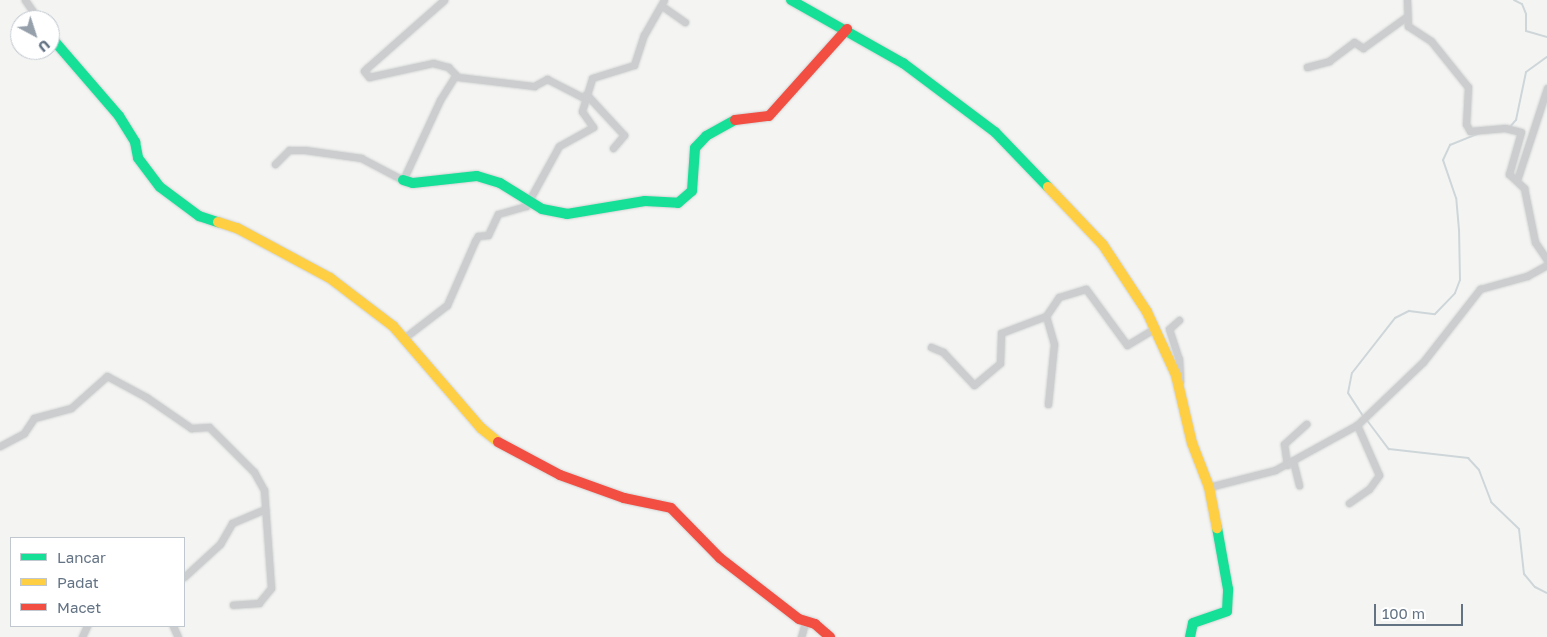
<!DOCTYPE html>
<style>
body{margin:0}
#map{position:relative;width:1547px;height:637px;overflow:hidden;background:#f4f5f3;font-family:"Golos Text",sans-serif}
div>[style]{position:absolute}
.stream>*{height:2px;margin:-1px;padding:0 1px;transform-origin:1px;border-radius:1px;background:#ced6d9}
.roads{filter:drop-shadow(0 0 1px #d1d3d3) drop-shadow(0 0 1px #d1d3d3)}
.street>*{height:7px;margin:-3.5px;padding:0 3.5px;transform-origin:3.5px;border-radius:3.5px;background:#cccdce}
.fast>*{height:10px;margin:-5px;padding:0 5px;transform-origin:5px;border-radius:5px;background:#16e098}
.slow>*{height:10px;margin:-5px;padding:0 5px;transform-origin:5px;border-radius:5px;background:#ffcf43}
.jam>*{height:10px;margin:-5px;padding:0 5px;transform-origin:5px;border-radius:5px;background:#f24e42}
span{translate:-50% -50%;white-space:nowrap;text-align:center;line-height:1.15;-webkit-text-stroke:5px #fff;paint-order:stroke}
.legend{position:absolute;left:10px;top:537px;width:175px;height:90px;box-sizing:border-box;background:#fff;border:1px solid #c1c7ce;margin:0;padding:6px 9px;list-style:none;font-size:15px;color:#637384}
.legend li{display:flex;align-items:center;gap:10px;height:25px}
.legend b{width:25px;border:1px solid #c1c7ce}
.north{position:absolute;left:10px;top:10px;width:50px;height:50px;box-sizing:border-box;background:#fff;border:1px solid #c1c7ce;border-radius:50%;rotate:140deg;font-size:14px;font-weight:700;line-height:20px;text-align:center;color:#637384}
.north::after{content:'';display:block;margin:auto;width:18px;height:22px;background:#96a0ab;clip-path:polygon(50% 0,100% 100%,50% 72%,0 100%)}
.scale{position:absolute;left:1374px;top:604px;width:89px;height:22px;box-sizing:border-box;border:2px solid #637384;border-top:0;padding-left:6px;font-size:15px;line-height:18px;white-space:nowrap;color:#637384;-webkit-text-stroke:4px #fff;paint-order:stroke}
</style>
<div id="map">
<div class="stream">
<div style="left:1514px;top:0;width:9px;rotate:27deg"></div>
<div style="left:1522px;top:4px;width:11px;rotate:68deg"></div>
<div style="left:1526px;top:14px;width:17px;rotate:90deg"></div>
<div style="left:1526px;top:31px;width:22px;rotate:16deg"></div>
<div style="left:1509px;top:128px;width:11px;rotate:-49deg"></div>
<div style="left:1516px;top:120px;width:49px;rotate:-78.2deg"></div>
<div style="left:1526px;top:72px;width:26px;rotate:-36deg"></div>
<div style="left:1363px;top:416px;width:27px;rotate:-123deg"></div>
<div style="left:1348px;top:393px;width:20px;rotate:-79deg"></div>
<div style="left:1352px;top:373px;width:70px;rotate:-52deg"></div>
<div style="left:1395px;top:318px;width:16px;rotate:-27deg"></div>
<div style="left:1409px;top:311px;width:26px;rotate:7deg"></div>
<div style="left:1435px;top:314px;width:29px;rotate:-46deg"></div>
<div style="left:1455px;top:293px;width:14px;rotate:-69deg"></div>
<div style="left:1460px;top:280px;width:50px;rotate:-91.1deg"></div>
<div style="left:1459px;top:230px;width:32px;rotate:-95deg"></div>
<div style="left:1456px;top:198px;width:40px;rotate:-108.9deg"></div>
<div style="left:1443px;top:160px;width:17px;rotate:-65deg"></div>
<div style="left:1450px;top:145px;width:31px;rotate:-22deg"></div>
<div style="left:1366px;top:419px;width:38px;rotate:53deg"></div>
<div style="left:1389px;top:449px;width:80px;rotate:6.5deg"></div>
<div style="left:1468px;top:458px;width:16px;rotate:47deg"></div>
<div style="left:1479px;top:470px;width:34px;rotate:69deg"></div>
<div style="left:1491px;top:502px;width:39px;rotate:44deg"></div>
<div style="left:1519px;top:529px;width:45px;rotate:83.7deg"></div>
<div style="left:1524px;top:574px;width:17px;rotate:50deg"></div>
<div style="left:1535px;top:587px;width:13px;rotate:27deg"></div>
</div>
<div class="roads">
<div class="street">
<div style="left:25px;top:0;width:24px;rotate:55deg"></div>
<div style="left:444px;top:0;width:103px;rotate:138.6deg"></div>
<div style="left:367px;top:68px;width:4px;rotate:135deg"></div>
<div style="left:364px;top:71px;width:8px;rotate:50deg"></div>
<div style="left:369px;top:77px;width:66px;rotate:-12.3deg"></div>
<div style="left:433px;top:63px;width:16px;rotate:15deg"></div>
<div style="left:448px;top:67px;width:14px;rotate:45deg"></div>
<div style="left:458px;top:77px;width:77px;rotate:6.8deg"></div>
<div style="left:534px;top:86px;width:15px;rotate:-28deg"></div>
<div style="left:547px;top:79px;width:42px;rotate:27.2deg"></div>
<div style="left:1407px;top:0;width:26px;rotate:88deg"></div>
<div style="left:1408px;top:26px;width:27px;rotate:33deg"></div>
<div style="left:1431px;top:41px;width:59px;rotate:51.2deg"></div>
<div style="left:1468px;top:87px;width:37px;rotate:93deg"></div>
<div style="left:1466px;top:124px;width:8px;rotate:60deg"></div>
<div style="left:1470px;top:131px;width:35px;rotate:-5deg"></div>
<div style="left:1505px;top:128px;width:16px;rotate:14deg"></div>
<div style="left:1521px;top:132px;width:44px;rotate:105.9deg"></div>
<div style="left:1509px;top:174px;width:21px;rotate:43deg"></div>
<div style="left:1524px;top:188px;width:55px;rotate:78.5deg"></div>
<div style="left:1535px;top:242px;width:22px;rotate:56deg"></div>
<div style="left:662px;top:6px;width:28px;rotate:35deg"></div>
<div style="left:1307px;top:67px;width:23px;rotate:-15deg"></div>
<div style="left:1329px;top:61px;width:31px;rotate:-37deg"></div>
<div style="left:1354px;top:42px;width:11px;rotate:34deg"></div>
<div style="left:1363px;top:48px;width:53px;rotate:-35.8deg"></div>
<div style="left:586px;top:94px;width:56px;rotate:47.2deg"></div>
<div style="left:624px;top:135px;width:17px;rotate:130deg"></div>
<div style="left:275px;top:164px;width:20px;rotate:-45deg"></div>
<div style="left:289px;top:150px;width:16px"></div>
<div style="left:305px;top:150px;width:57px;rotate:8.1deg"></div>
<div style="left:361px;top:158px;width:47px;rotate:27.6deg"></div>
<div style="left:403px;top:180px;width:88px;rotate:-65.2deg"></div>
<div style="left:440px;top:100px;width:28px;rotate:-58deg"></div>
<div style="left:1517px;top:180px;width:97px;rotate:-71.9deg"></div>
<div style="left:1179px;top:320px;width:13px;rotate:138deg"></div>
<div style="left:1169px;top:329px;width:32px;rotate:72deg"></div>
<div style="left:1179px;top:359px;width:22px;rotate:87deg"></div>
<div style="left:404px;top:338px;width:54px;rotate:-37.5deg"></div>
<div style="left:447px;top:305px;width:70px;rotate:-66.4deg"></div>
<div style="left:475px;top:241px;width:6px;rotate:-59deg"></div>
<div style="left:478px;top:236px;width:10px;rotate:-6deg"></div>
<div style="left:488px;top:235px;width:23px;rotate:-65deg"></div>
<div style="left:498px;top:214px;width:29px;rotate:-16deg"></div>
<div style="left:526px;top:206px;width:68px;rotate:-61.2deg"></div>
<div style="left:559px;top:146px;width:39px;rotate:-29deg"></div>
<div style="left:593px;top:127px;width:19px;rotate:-125deg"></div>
<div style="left:582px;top:111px;width:34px;rotate:-73deg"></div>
<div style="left:592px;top:78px;width:44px;rotate:-17.2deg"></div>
<div style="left:634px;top:65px;width:32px;rotate:-72deg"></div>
<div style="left:644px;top:35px;width:40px;rotate:-60.3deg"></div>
<div style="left:931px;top:347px;width:13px;rotate:23deg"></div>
<div style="left:943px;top:352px;width:45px;rotate:46.8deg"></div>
<div style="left:974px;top:385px;width:34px;rotate:-40deg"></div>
<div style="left:1000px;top:363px;width:30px;rotate:-88deg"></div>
<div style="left:1001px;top:333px;width:48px;rotate:-20.7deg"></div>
<div style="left:1048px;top:404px;width:60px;rotate:-84.3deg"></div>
<div style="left:1054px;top:344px;width:29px;rotate:-106deg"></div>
<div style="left:1046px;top:316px;width:23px;rotate:-56deg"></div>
<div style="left:1059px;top:297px;width:28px;rotate:-17deg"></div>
<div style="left:1086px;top:289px;width:69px;rotate:53.8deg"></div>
<div style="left:1127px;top:345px;width:33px;rotate:-31deg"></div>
<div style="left:0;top:446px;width:27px;rotate:-28deg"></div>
<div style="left:24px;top:433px;width:18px;rotate:-56deg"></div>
<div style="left:34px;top:418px;width:38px;rotate:-15deg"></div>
<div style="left:71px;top:408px;width:48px;rotate:-41.6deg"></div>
<div style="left:107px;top:376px;width:44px;rotate:28.3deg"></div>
<div style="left:146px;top:397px;width:55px;rotate:34.6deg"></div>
<div style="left:191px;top:428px;width:18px;rotate:-3deg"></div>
<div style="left:209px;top:427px;width:64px;rotate:45deg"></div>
<div style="left:254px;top:472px;width:21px;rotate:61deg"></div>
<div style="left:264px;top:490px;width:98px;rotate:85.9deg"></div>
<div style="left:271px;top:588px;width:19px;rotate:129deg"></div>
<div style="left:259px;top:603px;width:26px;rotate:176deg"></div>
<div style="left:1293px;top:461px;width:25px;rotate:76deg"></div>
<div style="left:1287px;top:465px;width:21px;rotate:-98deg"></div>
<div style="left:1284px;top:444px;width:30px;rotate:-42deg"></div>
<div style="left:1209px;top:487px;width:68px;rotate:-14.4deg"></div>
<div style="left:1275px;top:470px;width:94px;rotate:-28.8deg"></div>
<div style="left:1357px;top:425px;width:91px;rotate:-43.7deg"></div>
<div style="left:1423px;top:362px;width:93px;rotate:-52deg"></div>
<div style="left:1480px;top:289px;width:49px;rotate:-15.5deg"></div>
<div style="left:1527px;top:276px;width:23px;rotate:-29deg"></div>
<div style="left:1349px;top:503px;width:24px;rotate:-35deg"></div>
<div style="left:1369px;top:489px;width:17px;rotate:-54deg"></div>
<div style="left:1379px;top:475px;width:55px;rotate:-113.7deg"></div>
<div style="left:184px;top:577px;width:49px;rotate:-42.5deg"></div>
<div style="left:220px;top:544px;width:24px;rotate:-60deg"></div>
<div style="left:232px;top:523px;width:36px;rotate:-23deg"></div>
<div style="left:173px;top:626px;width:12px;rotate:66deg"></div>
<div style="left:82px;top:637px;width:12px;rotate:-66deg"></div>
<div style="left:801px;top:637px;width:18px;rotate:-74deg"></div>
</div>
<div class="fast">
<div style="left:791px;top:0;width:129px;rotate:29.4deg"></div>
<div style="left:903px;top:63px;width:115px;rotate:36.9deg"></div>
<div style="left:995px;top:132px;width:76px;rotate:46.1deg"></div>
<div style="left:50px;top:36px;width:106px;rotate:49.2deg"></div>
<div style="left:119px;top:116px;width:31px;rotate:58deg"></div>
<div style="left:135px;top:142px;width:16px;rotate:79deg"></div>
<div style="left:138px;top:158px;width:36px;rotate:53deg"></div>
<div style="left:160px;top:187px;width:49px;rotate:36.6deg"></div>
<div style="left:199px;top:216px;width:20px;rotate:18deg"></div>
<div style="left:403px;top:180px;width:10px;rotate:17deg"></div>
<div style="left:413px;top:183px;width:64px;rotate:-6.2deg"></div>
<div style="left:477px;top:176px;width:24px;rotate:17deg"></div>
<div style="left:500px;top:183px;width:49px;rotate:31.8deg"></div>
<div style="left:542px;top:209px;width:25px;rotate:11deg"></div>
<div style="left:567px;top:214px;width:79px;rotate:-9.5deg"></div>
<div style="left:645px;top:201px;width:33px;rotate:3deg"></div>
<div style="left:678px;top:203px;width:18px;rotate:-41deg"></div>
<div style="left:692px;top:191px;width:43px;rotate:-86deg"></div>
<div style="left:695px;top:148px;width:16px;rotate:-47deg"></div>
<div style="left:706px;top:136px;width:33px;rotate:-29deg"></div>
<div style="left:1190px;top:637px;width:14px;rotate:-78deg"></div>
<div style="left:1193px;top:623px;width:36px;rotate:-19deg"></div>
<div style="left:1227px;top:611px;width:22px;rotate:-87deg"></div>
<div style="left:1228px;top:589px;width:62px;rotate:-100.2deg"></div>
</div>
<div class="slow">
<div style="left:1048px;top:187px;width:80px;rotate:46.5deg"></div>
<div style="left:1103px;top:245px;width:80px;rotate:56.7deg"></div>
<div style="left:1147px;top:312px;width:69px;rotate:65.3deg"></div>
<div style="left:1176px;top:375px;width:70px;rotate:76.8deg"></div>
<div style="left:1192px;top:443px;width:47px;rotate:68.9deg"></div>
<div style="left:1209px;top:487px;width:42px;rotate:79deg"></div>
<div style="left:218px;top:222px;width:20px;rotate:18deg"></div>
<div style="left:237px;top:228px;width:106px;rotate:28.3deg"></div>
<div style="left:330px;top:278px;width:79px;rotate:37.3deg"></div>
<div style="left:393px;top:326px;width:135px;rotate:49.2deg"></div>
<div style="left:481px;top:428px;width:22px;rotate:39deg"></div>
</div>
<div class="jam">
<div style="left:735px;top:120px;width:34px;rotate:-7deg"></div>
<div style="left:769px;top:116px;width:117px;rotate:-48.1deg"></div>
<div style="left:498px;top:442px;width:70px;rotate:28deg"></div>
<div style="left:560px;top:475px;width:68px;rotate:19.8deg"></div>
<div style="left:624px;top:498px;width:48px;rotate:12deg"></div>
<div style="left:671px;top:508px;width:70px;rotate:45.6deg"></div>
<div style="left:720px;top:558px;width:100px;rotate:37.7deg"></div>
<div style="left:799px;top:619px;width:17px;rotate:17deg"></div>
<div style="left:815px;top:624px;width:20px;rotate:41deg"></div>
</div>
</div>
<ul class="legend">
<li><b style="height:6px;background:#16e098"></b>Lancar</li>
<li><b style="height:6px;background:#ffcf43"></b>Padat</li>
<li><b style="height:6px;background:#f24e42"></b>Macet</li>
</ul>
<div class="north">U</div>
<div class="scale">100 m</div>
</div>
